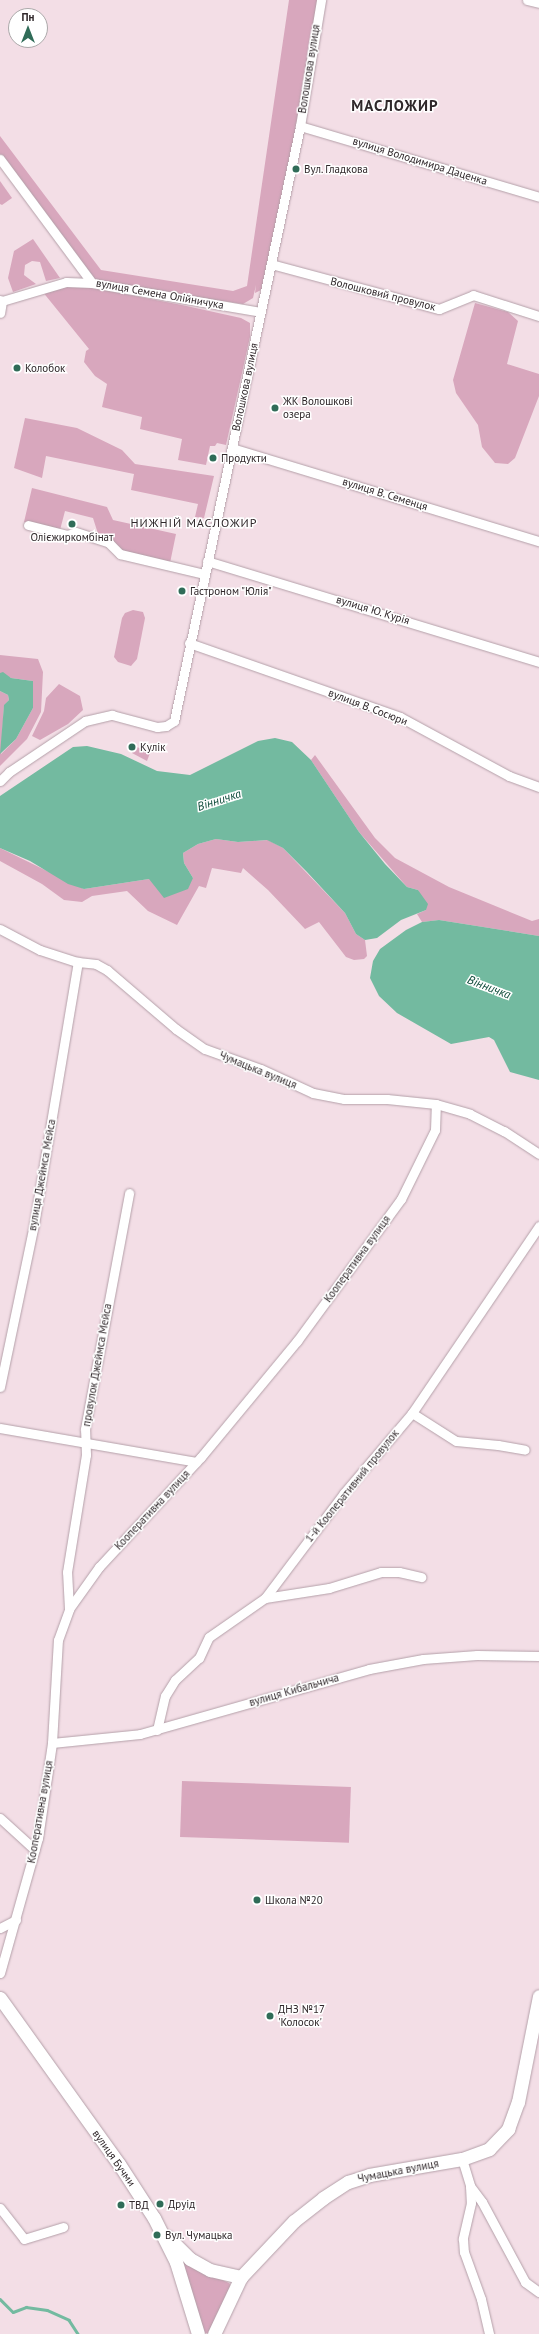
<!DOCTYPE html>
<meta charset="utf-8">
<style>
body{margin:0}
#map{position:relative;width:539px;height:2334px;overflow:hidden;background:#f3dee6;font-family:"PT Sans",sans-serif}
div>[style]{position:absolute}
.green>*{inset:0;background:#d8a7bd;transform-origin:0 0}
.water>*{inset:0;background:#73baa0}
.stream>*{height:2.5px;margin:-1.25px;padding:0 1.25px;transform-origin:1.25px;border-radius:1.25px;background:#73baa0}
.roads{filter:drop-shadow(0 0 1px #b4a0a9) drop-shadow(0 0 1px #b4a0a9)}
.street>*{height:9px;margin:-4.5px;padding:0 4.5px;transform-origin:4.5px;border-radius:4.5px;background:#fff}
.secondary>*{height:13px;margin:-6.5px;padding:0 6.5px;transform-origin:6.5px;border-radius:6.5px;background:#fff}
.dots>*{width:11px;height:11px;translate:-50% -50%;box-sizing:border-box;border:2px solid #fff;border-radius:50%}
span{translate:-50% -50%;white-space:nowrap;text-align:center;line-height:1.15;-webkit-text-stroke:3px #fff;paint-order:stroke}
.street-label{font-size:11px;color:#2f272a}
.poi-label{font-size:11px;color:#2f272a}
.left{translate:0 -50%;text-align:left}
.neighbourhood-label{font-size:12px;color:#2f272a;letter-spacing:1px}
.water-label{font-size:12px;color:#0c4938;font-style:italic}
.district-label{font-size:15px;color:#2f272a;font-weight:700;letter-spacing:1px}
.north{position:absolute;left:8px;top:8px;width:40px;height:40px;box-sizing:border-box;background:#fff;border:1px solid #aca9aa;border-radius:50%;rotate:0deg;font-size:11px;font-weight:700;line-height:16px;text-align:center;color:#2f272a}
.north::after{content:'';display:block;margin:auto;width:14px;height:18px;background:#306c58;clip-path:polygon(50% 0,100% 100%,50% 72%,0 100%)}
</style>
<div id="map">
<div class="green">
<div style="clip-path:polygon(289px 0,321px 0,265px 288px,255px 293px,256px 285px,253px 298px,243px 304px,93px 282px,96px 277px,92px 282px,0 158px,0 136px,101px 270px,233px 291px,247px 286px)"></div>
<div style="clip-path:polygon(0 181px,12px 198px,2px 205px,0 204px)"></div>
<div style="clip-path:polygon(33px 239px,60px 278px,46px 281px,40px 262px,32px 261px,25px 265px,24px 275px,36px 284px,13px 292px,8px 278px,14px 251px)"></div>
<div style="clip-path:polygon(63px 285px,82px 286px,182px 305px,241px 318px,250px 323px,250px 337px,226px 445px,217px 443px,215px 446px,210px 446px,206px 465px,178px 460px,182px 439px,140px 429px,142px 417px,102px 407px,107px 384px,95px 376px,84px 362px,86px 351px,89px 349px,42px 291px)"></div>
<div style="clip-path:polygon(475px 303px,508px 312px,518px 321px,507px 364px,539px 374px,539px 396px,515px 458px,508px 464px,495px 463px,482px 447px,478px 425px,456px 393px,453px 380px)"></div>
<div style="clip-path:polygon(25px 418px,77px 428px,122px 450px,135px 464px,214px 476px,204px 518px,195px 517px,198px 504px,131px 490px,134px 474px,46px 456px,42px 478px,14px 468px)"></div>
<div style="clip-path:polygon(32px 488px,107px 507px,113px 520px,176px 534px,170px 563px,122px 551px,99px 537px,93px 518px,65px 511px,60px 530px,24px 522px)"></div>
<div style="clip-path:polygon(133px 610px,143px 612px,145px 618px,137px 659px,131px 666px,118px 662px,114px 657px,122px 618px,125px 613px)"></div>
<div style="clip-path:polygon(0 655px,38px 659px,43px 672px,41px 712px,27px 739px,0 766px,0 691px,8px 695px,9px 700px,4px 706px,1px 754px,16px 739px,33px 708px,33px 681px,11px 678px,0 673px)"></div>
<div style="clip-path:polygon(59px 684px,80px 696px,83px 710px,68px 724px,40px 740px,32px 736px,44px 711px,46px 698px)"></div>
<div style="clip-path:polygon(135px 746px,150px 753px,147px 761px,132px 753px)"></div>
<div style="clip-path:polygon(315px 755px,375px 838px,395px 858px,449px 887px,532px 921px,539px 919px,539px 936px,439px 920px,422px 922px,417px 914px,426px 910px,418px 890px,407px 887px,359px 832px,311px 760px)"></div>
<div style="clip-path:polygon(216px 839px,238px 842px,268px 840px,283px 848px,345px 913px,356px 934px,365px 940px,367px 956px,364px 959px,354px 960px,346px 957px,319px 922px,305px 929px,268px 890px,243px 868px,241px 873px,212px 868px,206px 888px,199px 886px,177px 925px,148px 911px,127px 891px,92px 896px,82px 902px,64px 900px,42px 884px,0 861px,0 848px,84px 889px,149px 879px,193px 878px,184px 863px,183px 853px,198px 844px)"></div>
<div style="left:182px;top:1781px;width:169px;height:56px;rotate:2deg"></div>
<div style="clip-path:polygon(181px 2261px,229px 2283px,232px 2287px,209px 2333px,203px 2333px)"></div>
</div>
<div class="water">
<div style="clip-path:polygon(3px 672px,11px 678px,33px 681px,33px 708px,16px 739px,0 754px,4px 705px,9px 700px,8px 695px,0 691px,0 673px)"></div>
<div style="clip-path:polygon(275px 738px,292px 742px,311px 760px,359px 832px,385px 864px,407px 887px,418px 890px,428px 904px,426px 910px,401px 920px,377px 938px,365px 940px,356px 934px,345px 913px,307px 872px,283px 848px,267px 840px,238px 842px,216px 839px,198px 844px,183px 853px,184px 863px,193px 878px,188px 889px,164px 898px,149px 879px,84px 889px,68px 884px,30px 861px,0 848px,0 796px,73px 747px,87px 746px,121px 754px,157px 771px,190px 775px,258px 741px)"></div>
<div style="clip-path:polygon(439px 920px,539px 936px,539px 1080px,510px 1072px,494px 1040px,489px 1037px,451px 1044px,397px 1013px,379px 996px,370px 978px,373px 961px,380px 949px,406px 930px,422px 922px)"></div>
</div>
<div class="stream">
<div style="left:0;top:2299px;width:18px;rotate:45deg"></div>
<div style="left:13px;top:2312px;width:14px;rotate:-21deg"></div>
<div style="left:26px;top:2307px;width:21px;rotate:8deg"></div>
<div style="left:47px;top:2310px;width:24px;rotate:24deg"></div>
<div style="left:69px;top:2320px;width:17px;rotate:57deg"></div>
</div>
<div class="roads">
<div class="street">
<div style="left:527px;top:0;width:12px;rotate:14deg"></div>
<div style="left:300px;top:126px;width:249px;rotate:16.5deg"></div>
<div style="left:0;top:159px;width:154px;rotate:53.4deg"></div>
<div style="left:92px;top:283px;width:171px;rotate:9.7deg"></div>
<div style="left:271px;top:264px;width:174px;rotate:15deg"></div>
<div style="left:439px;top:309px;width:37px;rotate:-22deg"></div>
<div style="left:473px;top:295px;width:69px;rotate:17.7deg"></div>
<div style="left:0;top:300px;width:2px;rotate:27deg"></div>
<div style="left:2px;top:301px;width:12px;rotate:99deg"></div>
<div style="left:2px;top:301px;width:67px;rotate:-16.5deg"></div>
<div style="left:66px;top:282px;width:26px;rotate:2deg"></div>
<div style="left:232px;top:448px;width:321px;rotate:16.9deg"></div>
<div style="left:28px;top:525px;width:40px;rotate:14.4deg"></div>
<div style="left:67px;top:535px;width:9px;rotate:-18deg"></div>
<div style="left:76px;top:532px;width:35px;rotate:18deg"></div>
<div style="left:109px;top:543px;width:16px;rotate:45deg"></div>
<div style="left:120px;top:554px;width:86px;rotate:13.4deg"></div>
<div style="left:207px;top:561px;width:347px;rotate:16.9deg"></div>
<div style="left:189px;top:643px;width:224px;rotate:19.3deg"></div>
<div style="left:400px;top:717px;width:124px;rotate:28.4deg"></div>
<div style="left:509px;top:776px;width:32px;rotate:20deg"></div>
<div style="left:0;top:781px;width:13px;rotate:-45deg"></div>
<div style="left:9px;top:772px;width:92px;rotate:-33.9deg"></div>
<div style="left:85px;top:721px;width:28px;rotate:-13deg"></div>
<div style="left:112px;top:715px;width:47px;rotate:14.9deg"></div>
<div style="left:157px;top:727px;width:9px;rotate:-6deg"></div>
<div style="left:166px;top:726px;width:9px;rotate:-32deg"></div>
<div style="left:174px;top:721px;width:608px;rotate:-78.04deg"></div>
<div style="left:300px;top:126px;width:128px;rotate:-80.5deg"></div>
<div style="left:0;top:929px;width:45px;rotate:27.7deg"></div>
<div style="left:40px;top:950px;width:40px;rotate:18deg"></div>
<div style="left:78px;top:962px;width:18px;rotate:6deg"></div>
<div style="left:96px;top:964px;width:13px;rotate:29deg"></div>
<div style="left:107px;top:970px;width:91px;rotate:40.5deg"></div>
<div style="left:176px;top:1029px;width:35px;rotate:35deg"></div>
<div style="left:205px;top:1049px;width:59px;rotate:19.7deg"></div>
<div style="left:261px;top:1069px;width:57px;rotate:24.8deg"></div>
<div style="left:313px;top:1093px;width:32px;rotate:11deg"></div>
<div style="left:344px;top:1099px;width:43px"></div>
<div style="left:387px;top:1099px;width:49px;rotate:5.8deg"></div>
<div style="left:436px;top:1104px;width:35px;rotate:16deg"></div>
<div style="left:470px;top:1114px;width:38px;rotate:27deg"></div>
<div style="left:504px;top:1131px;width:42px;rotate:33.3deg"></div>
<div style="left:0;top:1387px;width:167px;rotate:-78.2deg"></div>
<div style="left:34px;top:1224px;width:266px;rotate:-80.5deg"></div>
<div style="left:412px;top:1413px;width:52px;rotate:32.5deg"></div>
<div style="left:456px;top:1441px;width:42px;rotate:5.4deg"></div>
<div style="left:498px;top:1445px;width:27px;rotate:10deg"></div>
<div style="left:0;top:1428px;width:199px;rotate:9.8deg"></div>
<div style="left:265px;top:1598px;width:65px;rotate:-8.9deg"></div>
<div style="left:329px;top:1588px;width:54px;rotate:-17.1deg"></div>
<div style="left:381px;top:1572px;width:18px"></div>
<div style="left:399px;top:1572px;width:23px;rotate:13deg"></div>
<div style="left:69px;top:1609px;width:37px;rotate:-93deg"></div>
<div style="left:67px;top:1572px;width:119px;rotate:-80.8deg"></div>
<div style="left:86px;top:1455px;width:26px;rotate:-92deg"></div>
<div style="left:85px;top:1429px;width:240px;rotate:-79.4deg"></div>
<div style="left:157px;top:1730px;width:35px;rotate:-77deg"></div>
<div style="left:165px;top:1696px;width:19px;rotate:-58deg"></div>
<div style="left:175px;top:1680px;width:33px;rotate:-43deg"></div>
<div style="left:199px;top:1658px;width:23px;rotate:-65deg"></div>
<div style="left:209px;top:1637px;width:68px;rotate:-34.9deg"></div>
<div style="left:265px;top:1598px;width:131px;rotate:-53deg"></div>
<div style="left:344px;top:1493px;width:105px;rotate:-49.6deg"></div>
<div style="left:412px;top:1413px;width:226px;rotate:-55.8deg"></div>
<div style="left:52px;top:1743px;width:88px;rotate:-5.8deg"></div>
<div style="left:140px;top:1734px;width:238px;rotate:-15.8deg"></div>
<div style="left:369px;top:1669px;width:55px;rotate:-10.5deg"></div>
<div style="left:423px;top:1659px;width:54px;rotate:-4.2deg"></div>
<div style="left:477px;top:1655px;width:62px;rotate:0.9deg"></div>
<div style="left:0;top:1818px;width:47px;rotate:42.4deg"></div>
<div style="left:0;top:1928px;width:18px;rotate:-27deg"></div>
<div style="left:0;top:1973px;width:140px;rotate:-74.3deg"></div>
<div style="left:38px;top:1838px;width:96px;rotate:-81.6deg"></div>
<div style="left:52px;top:1743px;width:103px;rotate:-86.7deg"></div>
<div style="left:58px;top:1640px;width:33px;rotate:-70deg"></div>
<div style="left:69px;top:1609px;width:52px;rotate:-54.5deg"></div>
<div style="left:99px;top:1567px;width:150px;rotate:-47.2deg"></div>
<div style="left:201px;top:1457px;width:151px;rotate:-50.4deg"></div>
<div style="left:297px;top:1341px;width:176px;rotate:-53.8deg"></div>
<div style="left:401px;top:1199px;width:77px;rotate:-63.8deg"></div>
<div style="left:435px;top:1130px;width:26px;rotate:-88deg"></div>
<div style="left:462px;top:2159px;width:28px;rotate:73deg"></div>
<div style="left:470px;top:2186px;width:17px;rotate:87deg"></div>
<div style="left:471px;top:2203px;width:37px;rotate:103deg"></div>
<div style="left:463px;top:2239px;width:13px;rotate:86deg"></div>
<div style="left:464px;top:2252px;width:50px;rotate:70.1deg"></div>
<div style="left:481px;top:2299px;width:36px;rotate:77deg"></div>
<div style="left:470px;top:2186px;width:20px;rotate:53deg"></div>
<div style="left:482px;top:2202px;width:91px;rotate:61.7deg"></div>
<div style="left:525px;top:2282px;width:17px;rotate:36deg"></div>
<div style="left:0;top:2208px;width:39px;rotate:52deg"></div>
<div style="left:24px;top:2239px;width:41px;rotate:-17.1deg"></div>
</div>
<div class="secondary">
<div style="left:0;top:1998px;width:204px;rotate:54.4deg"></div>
<div style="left:119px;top:2164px;width:64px;rotate:57.1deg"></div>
<div style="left:154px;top:2218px;width:49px;rotate:63.4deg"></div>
<div style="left:176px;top:2262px;width:75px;rotate:73deg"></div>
<div style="left:168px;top:2237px;width:31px;rotate:45deg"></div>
<div style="left:190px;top:2259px;width:23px;rotate:29deg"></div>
<div style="left:210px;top:2270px;width:32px;rotate:13deg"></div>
<div style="left:214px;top:2334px;width:63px;rotate:-64.7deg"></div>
<div style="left:241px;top:2277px;width:77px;rotate:-46.6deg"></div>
<div style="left:294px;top:2221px;width:37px;rotate:-38deg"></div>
<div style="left:323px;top:2198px;width:30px;rotate:-33deg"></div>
<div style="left:348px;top:2182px;width:22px;rotate:-18deg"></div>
<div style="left:369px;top:2175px;width:94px;rotate:-9.8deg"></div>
<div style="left:462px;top:2159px;width:29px;rotate:-20deg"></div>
<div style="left:489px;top:2149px;width:28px;rotate:-46deg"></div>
<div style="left:508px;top:2129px;width:29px;rotate:-70deg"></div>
<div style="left:518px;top:2102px;width:108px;rotate:-78.8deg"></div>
</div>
</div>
<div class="dots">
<div style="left:296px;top:169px;background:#306c58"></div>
<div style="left:17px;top:368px;background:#306c58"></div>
<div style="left:275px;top:408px;background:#306c58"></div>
<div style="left:213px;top:458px;background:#306c58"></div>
<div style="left:72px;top:524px;background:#306c58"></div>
<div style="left:182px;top:591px;background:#306c58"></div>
<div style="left:132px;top:747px;background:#306c58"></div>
<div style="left:257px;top:1900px;background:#306c58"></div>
<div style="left:270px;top:2016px;background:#306c58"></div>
<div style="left:160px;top:2204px;background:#306c58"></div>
<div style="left:121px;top:2205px;background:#306c58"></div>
<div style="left:157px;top:2235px;background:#306c58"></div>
</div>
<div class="street-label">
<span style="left:309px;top:69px;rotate:-81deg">Волошкова вулиця</span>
<span style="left:420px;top:161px;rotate:17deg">вулиця Володимира Даценка</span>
<span style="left:160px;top:294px;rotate:10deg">вулиця Семена Олійничука</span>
<span style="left:383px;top:294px;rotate:14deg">Волошковий провулок</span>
<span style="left:245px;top:387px;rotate:-78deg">Волошкова вулиця</span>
<span style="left:385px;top:494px;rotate:17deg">вулиця В. Семенця</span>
<span style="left:373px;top:610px;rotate:17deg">вулиця Ю. Курія</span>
<span style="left:368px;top:707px;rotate:21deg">вулиця В. Сосюри</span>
<span style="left:258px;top:1070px;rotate:22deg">Чумацька вулиця</span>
<span style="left:42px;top:1175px;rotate:-80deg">вулиця Джеймса Мейса</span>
<span style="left:357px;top:1259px;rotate:-54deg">Кооперативна вулиця</span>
<span style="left:97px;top:1365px;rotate:-80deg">провулок Джеймса Мейса</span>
<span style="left:352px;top:1486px;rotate:-51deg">1-й Кооперативний провулок</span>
<span style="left:152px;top:1510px;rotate:-47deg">Кооперативна вулиця</span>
<span style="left:294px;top:1690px;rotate:-16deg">вулиця Кибальчича</span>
<span style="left:40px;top:1812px;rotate:-80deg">Кооперативна вулиця</span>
<span style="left:114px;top:2158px;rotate:55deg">вулиця Бучми</span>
<span style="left:398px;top:2171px;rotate:-11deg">Чумацька вулиця</span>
</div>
<div class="poi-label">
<span class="left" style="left:304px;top:169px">Вул. Гладкова</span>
<span class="left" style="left:25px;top:368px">Колобок</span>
<span class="left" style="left:283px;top:408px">ЖК Волошкові<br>озера</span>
<span class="left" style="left:221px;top:458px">Продукти</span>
<span style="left:72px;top:537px">Олієжиркомбінат</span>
<span class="left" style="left:190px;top:591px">Гастроном "Юлія"</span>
<span class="left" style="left:140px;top:747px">Кулік</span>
<span class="left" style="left:265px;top:1900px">Школа №20</span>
<span class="left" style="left:278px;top:2016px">ДНЗ №17<br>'Колосок'</span>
<span class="left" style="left:168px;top:2204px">Друід</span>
<span class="left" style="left:129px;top:2205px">ТВД</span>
<span class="left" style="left:165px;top:2235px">Вул. Чумацька</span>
</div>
<div class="neighbourhood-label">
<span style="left:194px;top:523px">НИЖНІЙ МАСЛОЖИР</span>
</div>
<div class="water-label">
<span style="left:219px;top:800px;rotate:-18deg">Вінничка</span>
<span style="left:489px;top:987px;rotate:21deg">Вінничка</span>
</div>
<div class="district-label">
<span style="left:395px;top:106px">МАСЛОЖИР</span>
</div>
<div class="north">Пн</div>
</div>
